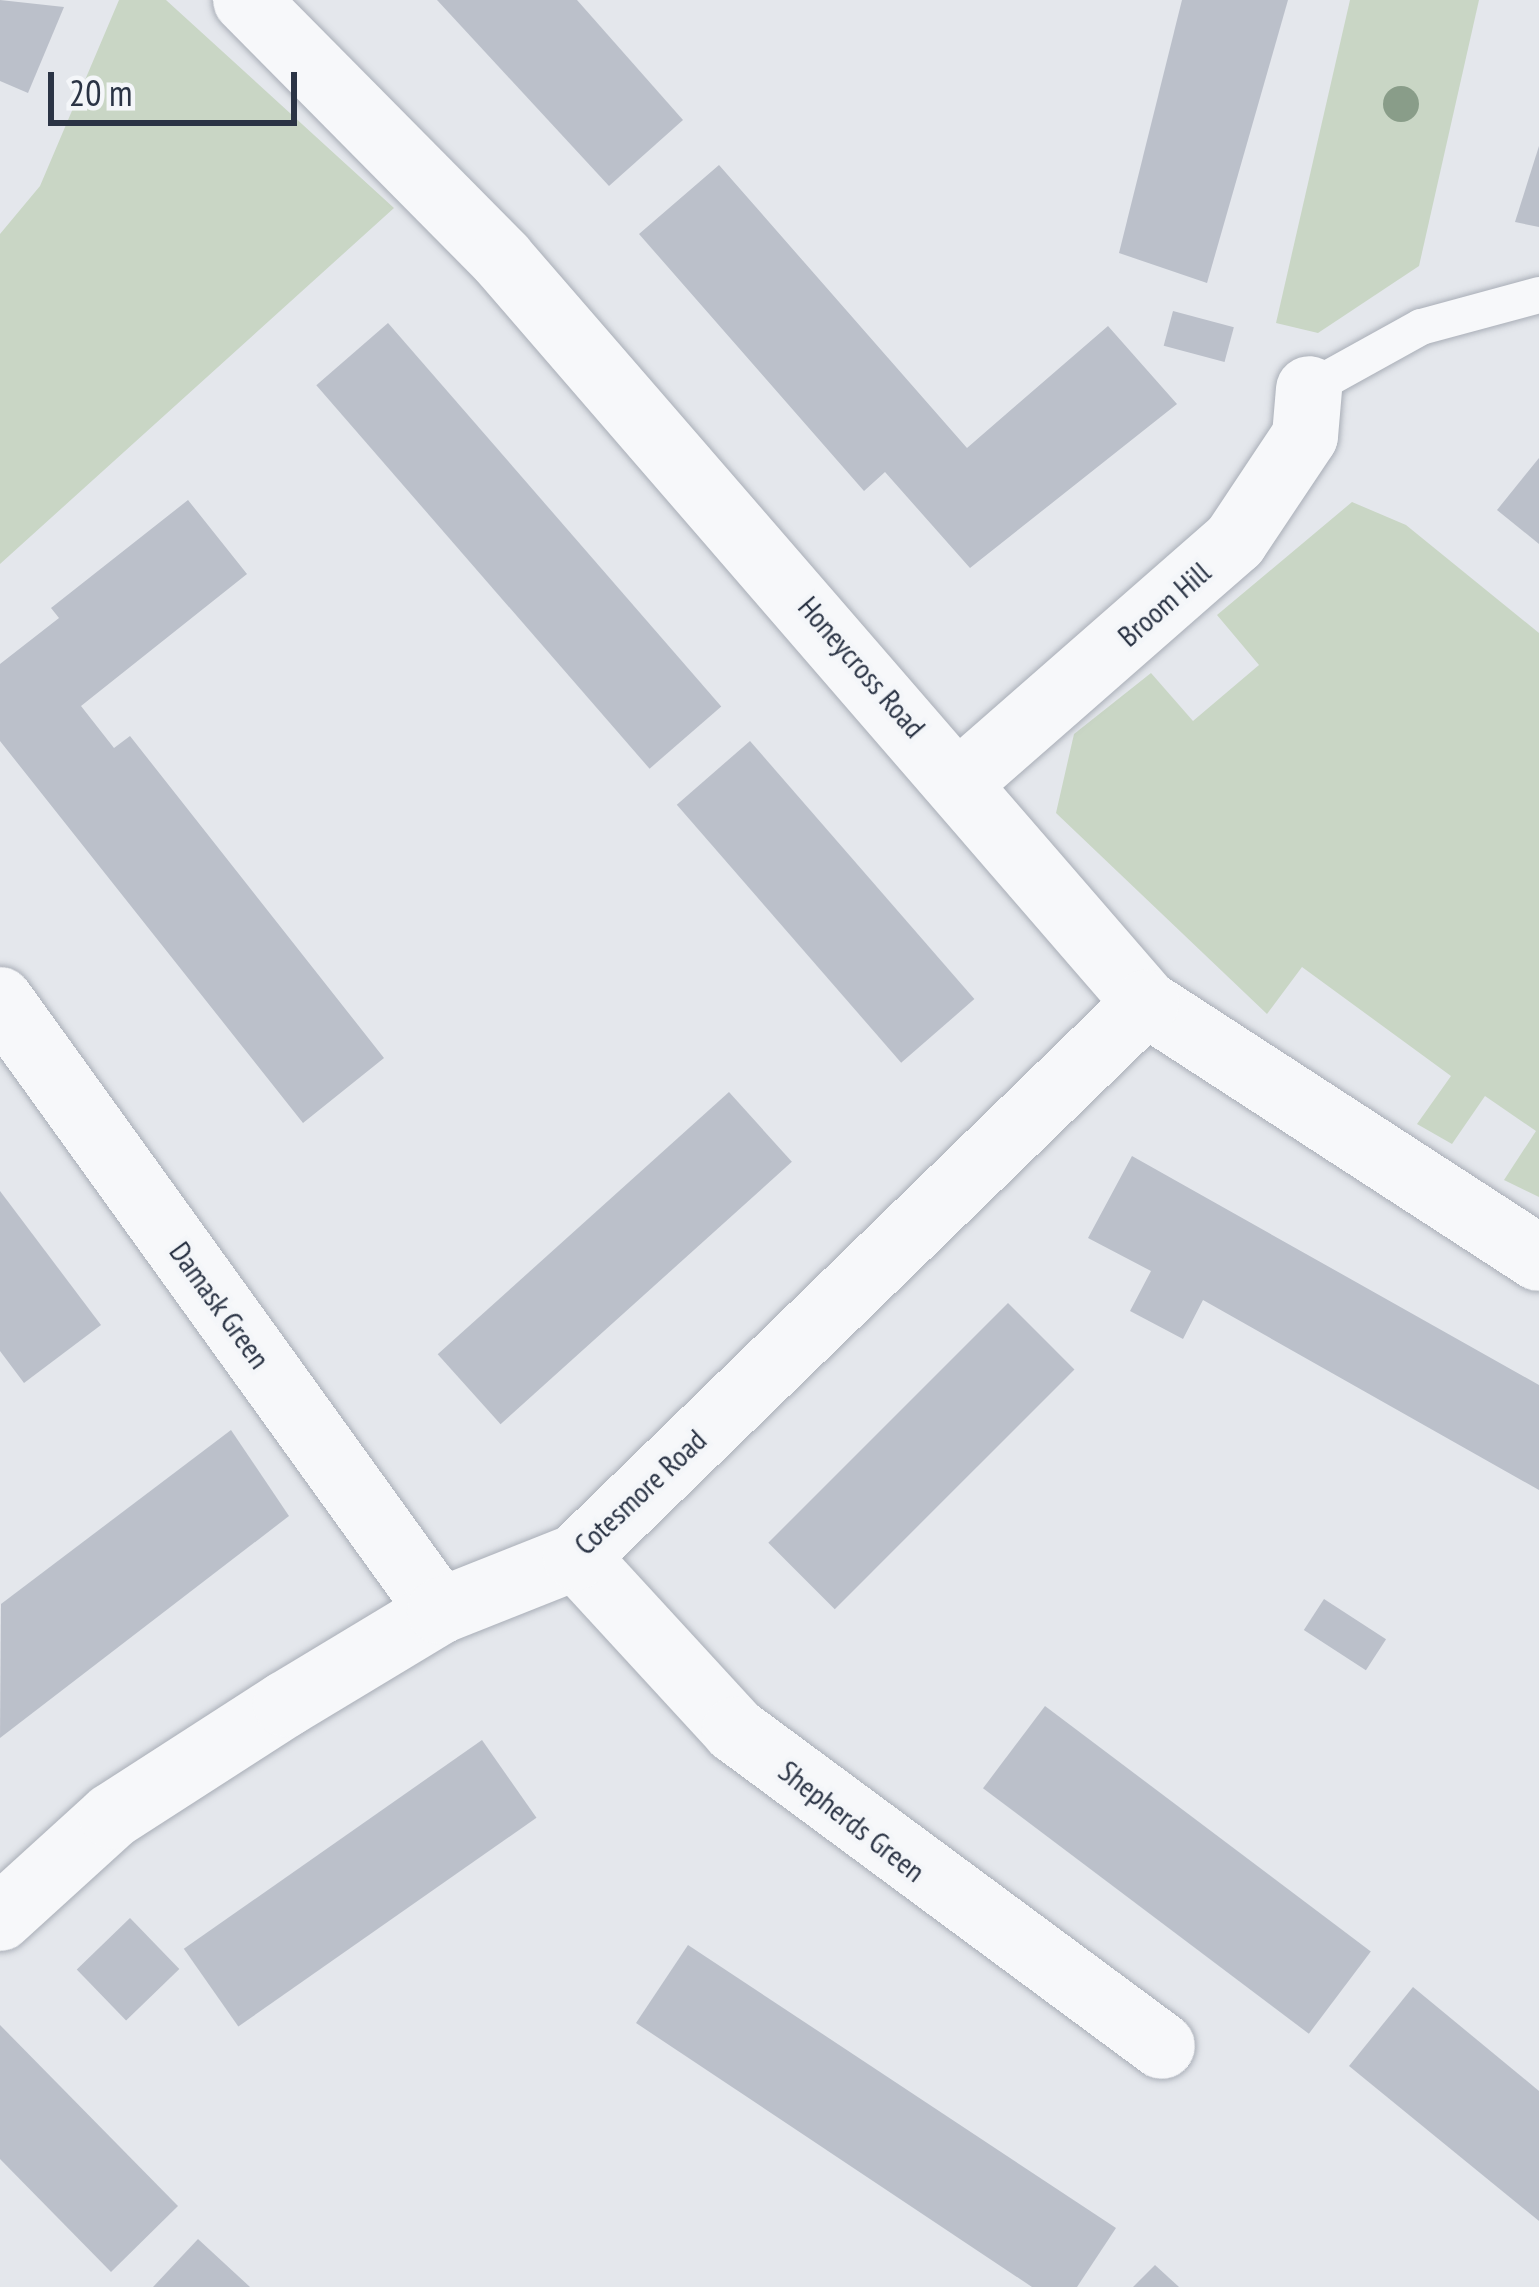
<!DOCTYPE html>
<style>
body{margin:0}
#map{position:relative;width:1539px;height:2287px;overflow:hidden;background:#e4e7ec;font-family:"PT Sans Narrow",sans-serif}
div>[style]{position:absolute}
.green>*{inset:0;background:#c9d6c5}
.building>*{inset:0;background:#bbc0ca;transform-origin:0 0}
.roads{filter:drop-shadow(0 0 3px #a9aeb7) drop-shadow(0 0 3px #a9aeb7)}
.service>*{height:36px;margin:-18px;padding:0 18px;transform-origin:18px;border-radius:18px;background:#f7f8fa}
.minor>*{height:66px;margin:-33px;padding:0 33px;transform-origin:33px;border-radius:33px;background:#f7f8fa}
.trees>*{width:36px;height:36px;margin:-18px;border-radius:50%;background:#899d89}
span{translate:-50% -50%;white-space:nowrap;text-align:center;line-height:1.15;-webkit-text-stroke:9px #f4f6f9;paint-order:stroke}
.street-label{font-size:30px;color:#2b3445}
.scale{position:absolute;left:48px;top:72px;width:249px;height:54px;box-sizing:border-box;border:6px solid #2b3445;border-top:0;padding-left:15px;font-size:36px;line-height:42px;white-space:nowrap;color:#2b3445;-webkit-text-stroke:9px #f4f6f9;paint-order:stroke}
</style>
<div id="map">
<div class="green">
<div style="clip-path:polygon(119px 0,166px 0,394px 208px,0 564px,0 234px,40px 186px)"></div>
<div style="clip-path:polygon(1350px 0,1479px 0,1419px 266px,1318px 333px,1276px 323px)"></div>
<div style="clip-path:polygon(1352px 502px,1406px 525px,1539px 633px,1539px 1197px,1504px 1180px,1536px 1131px,1485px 1096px,1452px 1144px,1417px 1124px,1451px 1076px,1302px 967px,1267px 1014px,1056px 813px,1074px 734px,1151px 673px,1193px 721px,1259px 665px,1217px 615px)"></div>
</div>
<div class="building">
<div style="clip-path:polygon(0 0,64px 7px,28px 93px,0 81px)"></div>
<div style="clip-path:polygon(437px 0,577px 0,683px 120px,609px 186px)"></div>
<div style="clip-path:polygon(1182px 0,1288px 0,1207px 283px,1119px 253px)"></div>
<div style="clip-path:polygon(1539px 146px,1539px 227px,1515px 222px)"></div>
<div style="clip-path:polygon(719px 165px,967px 448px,1108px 326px,1177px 404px,970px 568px,885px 472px,864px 491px,639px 234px)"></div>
<div style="left:1173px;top:311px;width:63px;height:36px;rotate:15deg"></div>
<div style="left:388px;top:323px;width:508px;height:95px;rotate:49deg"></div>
<div style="clip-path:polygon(1539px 458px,1539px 544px,1497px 510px)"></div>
<div style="clip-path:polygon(188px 500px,247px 574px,81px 706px,114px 748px,130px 736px,384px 1058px,303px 1123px,0 741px,0 664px,59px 618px,51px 608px)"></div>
<div style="left:750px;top:741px;width:342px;height:97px;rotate:49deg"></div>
<div style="left:729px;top:1092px;width:94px;height:392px;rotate:48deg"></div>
<div style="clip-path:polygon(1132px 1156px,1539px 1385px,1539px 1490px,1203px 1300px,1183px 1339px,1130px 1311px,1151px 1271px,1088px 1238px)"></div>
<div style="clip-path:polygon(0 1191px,101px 1325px,24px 1383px,0 1351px)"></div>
<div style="left:1008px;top:1303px;width:94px;height:339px;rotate:45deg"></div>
<div style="clip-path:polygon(231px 1430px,289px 1516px,0 1738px,1px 1604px)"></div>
<div style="left:1324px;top:1599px;width:74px;height:37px;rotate:33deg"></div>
<div style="left:1045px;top:1706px;width:408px;height:103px;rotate:37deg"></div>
<div style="left:482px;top:1740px;width:95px;height:364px;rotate:55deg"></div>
<div style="left:130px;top:1918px;width:71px;height:74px;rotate:46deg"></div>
<div style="clip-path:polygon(688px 1945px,1116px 2228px,1077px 2287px,1032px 2287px,636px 2023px)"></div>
<div style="clip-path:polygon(1413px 1987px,1539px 2091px,1539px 2221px,1349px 2066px)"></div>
<div style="clip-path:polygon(0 2025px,178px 2206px,111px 2272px,0 2159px)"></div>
<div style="clip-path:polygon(198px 2239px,250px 2287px,153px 2287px)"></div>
<div style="clip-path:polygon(1155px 2265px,1179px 2287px,1133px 2287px)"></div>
</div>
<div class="roads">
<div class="service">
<div style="left:1309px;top:389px;width:128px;rotate:-29deg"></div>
<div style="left:1421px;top:327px;width:122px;rotate:-15.2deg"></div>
</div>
<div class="minor">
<div style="left:246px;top:0;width:364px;rotate:45.3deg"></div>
<div style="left:502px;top:259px;width:984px;rotate:49.12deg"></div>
<div style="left:1146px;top:1003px;width:468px;rotate:33deg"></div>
<div style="left:962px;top:780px;width:363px;rotate:-41.2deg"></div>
<div style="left:1235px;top:541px;width:126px;rotate:-56.3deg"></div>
<div style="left:1305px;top:436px;width:47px;rotate:-85.1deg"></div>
<div style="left:0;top:1000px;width:753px;rotate:54.24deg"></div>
<div style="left:576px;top:1557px;width:235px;rotate:47.4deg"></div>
<div style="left:735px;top:1730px;width:531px;rotate:36.5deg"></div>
<div style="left:0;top:1918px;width:151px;rotate:-42.3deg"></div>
<div style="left:112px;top:1816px;width:207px;rotate:-32.8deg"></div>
<div style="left:286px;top:1704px;width:180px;rotate:-31.1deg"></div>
<div style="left:440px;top:1611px;width:146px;rotate:-21.7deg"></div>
<div style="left:576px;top:1557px;width:795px;rotate:-44.18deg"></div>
</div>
</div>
<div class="trees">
<div style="left:1401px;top:104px"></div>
</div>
<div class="street-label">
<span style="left:1164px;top:604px;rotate:-41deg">Broom Hill</span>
<span style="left:862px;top:667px;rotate:49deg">Honeycross Road</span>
<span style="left:220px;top:1305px;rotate:54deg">Damask Green</span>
<span style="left:640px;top:1492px;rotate:-43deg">Cotesmore Road</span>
<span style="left:852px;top:1821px;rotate:38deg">Shepherds Green</span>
</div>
<div class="scale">20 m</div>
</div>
